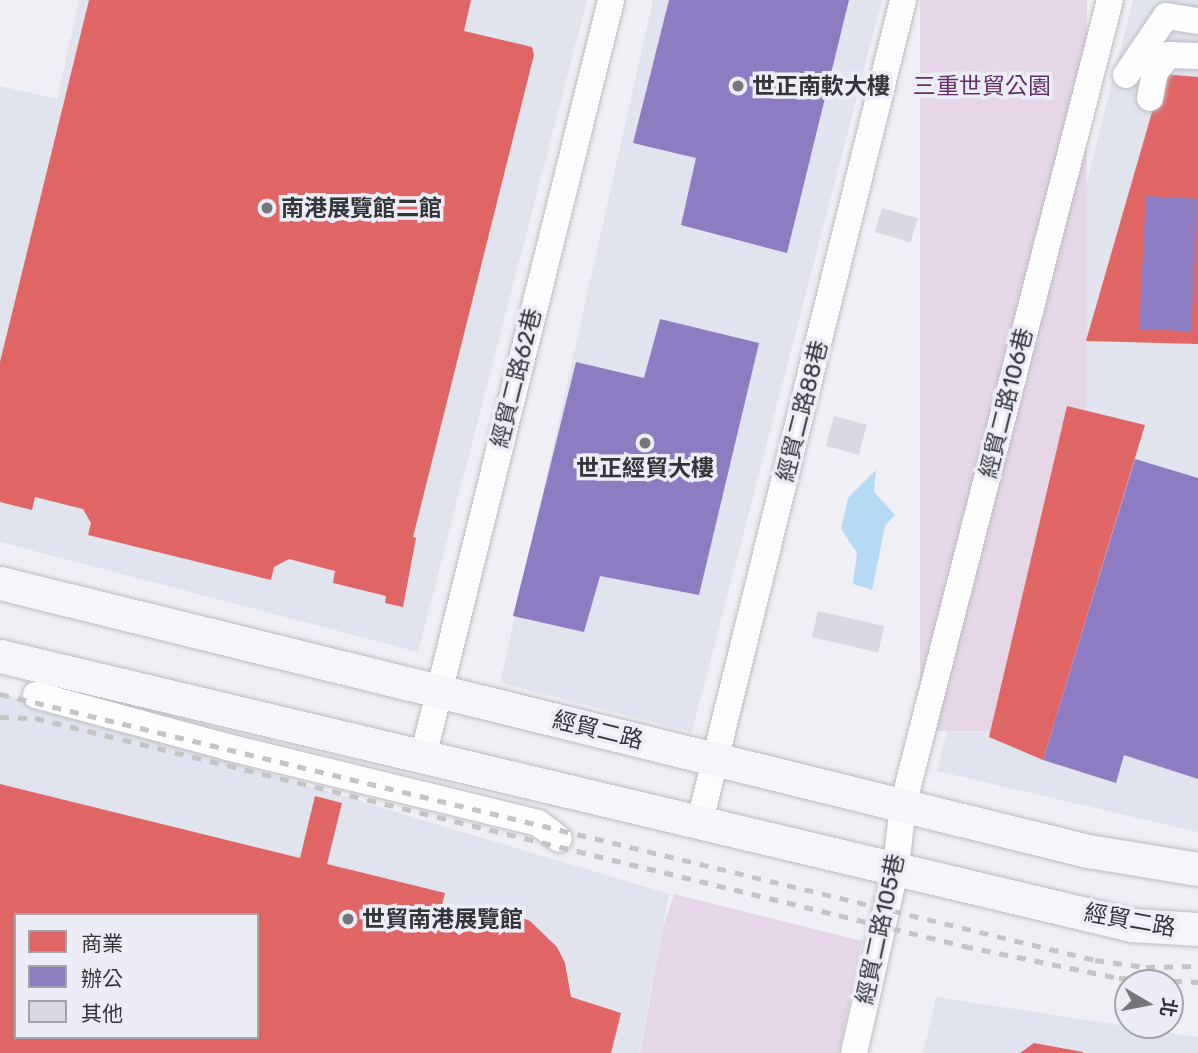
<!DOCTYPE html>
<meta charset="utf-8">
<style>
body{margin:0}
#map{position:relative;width:1198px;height:1053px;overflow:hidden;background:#efeff5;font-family:Rubik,"Noto Sans TC",sans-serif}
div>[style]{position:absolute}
.built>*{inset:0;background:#e1e3ee}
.green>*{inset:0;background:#e5d6e8;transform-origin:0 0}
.water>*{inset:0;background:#b6daf4}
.shops>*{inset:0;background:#e06666}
.offices>*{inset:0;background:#8e7cc3;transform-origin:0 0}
.building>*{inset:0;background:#dbd7e3;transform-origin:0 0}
.roads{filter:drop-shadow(0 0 2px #bcbcc1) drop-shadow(0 0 2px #bcbcc1)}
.minor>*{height:26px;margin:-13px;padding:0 13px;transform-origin:13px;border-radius:13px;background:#fdfdfe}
.major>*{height:33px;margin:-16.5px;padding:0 16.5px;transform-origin:16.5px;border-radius:16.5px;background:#f5f6f9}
.rail>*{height:5px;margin-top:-2.5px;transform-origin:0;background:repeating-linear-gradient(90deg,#c5c5c6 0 9px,transparent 0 18px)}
.dots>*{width:19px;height:19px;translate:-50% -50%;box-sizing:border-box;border:4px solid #ededf7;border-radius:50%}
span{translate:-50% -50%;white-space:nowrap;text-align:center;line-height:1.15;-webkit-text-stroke:7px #ededf7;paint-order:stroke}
.poi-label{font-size:23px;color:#343538;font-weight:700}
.left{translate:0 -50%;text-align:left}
.park-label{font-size:23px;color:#643266}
.street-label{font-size:23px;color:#343538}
.legend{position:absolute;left:14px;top:913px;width:245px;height:126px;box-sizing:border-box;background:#ededf7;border:2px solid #a3a3ab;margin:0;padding:9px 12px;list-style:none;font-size:21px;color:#343538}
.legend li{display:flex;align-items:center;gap:14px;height:35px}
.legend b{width:35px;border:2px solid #a3a3ab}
.north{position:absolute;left:1114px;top:969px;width:70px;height:70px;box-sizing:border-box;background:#ededf7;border:2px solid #a3a3ab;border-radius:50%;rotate:100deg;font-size:19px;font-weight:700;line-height:28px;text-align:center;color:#343538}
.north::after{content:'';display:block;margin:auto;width:24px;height:32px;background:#75767a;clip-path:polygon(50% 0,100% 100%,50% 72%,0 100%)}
</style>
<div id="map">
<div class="built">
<div style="clip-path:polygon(79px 0,587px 0,418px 652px,0 542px,0 86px,57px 99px)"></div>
<div style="clip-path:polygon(653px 0,882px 0,692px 732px,500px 683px)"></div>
<div style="clip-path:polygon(1133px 0,1198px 0,1198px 832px,937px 771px)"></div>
<div style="clip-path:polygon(evenodd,0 693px,669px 894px,639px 1053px,0 1053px,0 693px,16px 915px,257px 915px,257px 1037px,16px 1037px,16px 915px)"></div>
<div style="clip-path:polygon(936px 997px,1198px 1037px,1198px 1053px,923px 1053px)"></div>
</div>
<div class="green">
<div style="left:920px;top:0;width:167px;height:731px"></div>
<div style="clip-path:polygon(674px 894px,862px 941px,839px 1053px,640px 1053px,663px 927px)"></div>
</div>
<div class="water">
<div style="clip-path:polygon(876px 470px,874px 492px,895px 515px,885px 526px,872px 590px,853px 584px,857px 553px,841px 529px,848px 498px)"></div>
</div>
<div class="shops">
<div style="clip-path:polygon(89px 0,471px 0,464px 31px,532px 47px,534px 55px,413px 537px,416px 538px,403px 607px,385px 603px,386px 596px,333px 583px,335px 571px,289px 559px,274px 567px,271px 580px,88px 535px,91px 523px,83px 509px,35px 497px,32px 510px,0 502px,0 362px)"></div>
<div style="clip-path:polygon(1163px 74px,1198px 77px,1198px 344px,1086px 341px)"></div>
<div style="clip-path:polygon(1067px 406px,1145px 425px,1043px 760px,989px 737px)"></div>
<div style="clip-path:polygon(evenodd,0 784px,300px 858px,315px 796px,342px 803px,327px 864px,445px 893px,436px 929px,476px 911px,513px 914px,530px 921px,557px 947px,565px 963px,571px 997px,621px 1013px,611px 1053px,0 1053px,0 784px,16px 915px,257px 915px,257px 1037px,16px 1037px,16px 915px)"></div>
<div style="clip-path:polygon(1034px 1043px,1083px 1052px,1083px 1053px,1020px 1053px)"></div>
</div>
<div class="offices">
<div style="clip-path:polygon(669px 0,849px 0,787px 253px,681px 225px,696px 158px,633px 143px)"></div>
<div style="left:1146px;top:196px;width:52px;height:133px;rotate:3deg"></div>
<div style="clip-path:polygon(660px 319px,759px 343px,699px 595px,600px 576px,584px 632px,513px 616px,576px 362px,644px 378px)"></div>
<div style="clip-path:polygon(1135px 459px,1198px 478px,1198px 779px,1124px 755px,1116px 783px,1043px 760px)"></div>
</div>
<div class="building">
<div style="left:882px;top:208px;width:37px;height:25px;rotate:16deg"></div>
<div style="left:834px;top:416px;width:34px;height:31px;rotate:15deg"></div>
<div style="left:818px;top:611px;width:68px;height:27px;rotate:13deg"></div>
</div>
<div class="roads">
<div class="minor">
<div style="left:1126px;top:75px;width:71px;rotate:-55.9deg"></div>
<div style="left:1166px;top:16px;width:32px;rotate:9deg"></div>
<div style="left:1150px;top:98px;width:26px;rotate:-79deg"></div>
<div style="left:1155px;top:72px;width:22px;rotate:-51deg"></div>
<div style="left:1169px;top:55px;width:29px;rotate:2deg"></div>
<div style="left:36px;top:695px;width:198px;rotate:15.2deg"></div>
<div style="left:227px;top:747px;width:320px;rotate:13.7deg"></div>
<div style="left:538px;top:823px;width:26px;rotate:37deg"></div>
<div style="left:423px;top:757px;width:780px;rotate:-76.05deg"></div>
<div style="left:700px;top:821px;width:846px;rotate:-76.11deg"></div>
<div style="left:854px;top:1053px;width:191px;rotate:-77.3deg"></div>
<div style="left:896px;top:867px;width:62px;rotate:-83.6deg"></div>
<div style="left:903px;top:805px;width:831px;rotate:-75.58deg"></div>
</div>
<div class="major">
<div style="left:0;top:583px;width:1121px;rotate:13.84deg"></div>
<div style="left:1088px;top:851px;width:111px;rotate:9.3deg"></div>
<div style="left:0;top:656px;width:1164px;rotate:13.37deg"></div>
<div style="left:1132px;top:925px;width:66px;rotate:3.5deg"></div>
</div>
</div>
<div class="rail">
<div style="left:0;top:694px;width:1127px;rotate:13.65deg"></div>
<div style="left:1095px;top:960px;width:51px;rotate:7.8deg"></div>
<div style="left:1146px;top:967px;width:52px;rotate:-1.1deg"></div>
<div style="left:0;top:717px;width:35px;rotate:2deg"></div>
<div style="left:35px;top:718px;width:957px;rotate:13.79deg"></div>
<div style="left:964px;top:946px;width:158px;rotate:11.7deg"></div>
<div style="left:1119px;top:978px;width:79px;rotate:2.9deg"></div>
</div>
<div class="dots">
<div style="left:738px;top:86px;background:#75767a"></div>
<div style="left:267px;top:208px;background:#75767a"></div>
<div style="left:645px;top:443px;background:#75767a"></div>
<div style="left:348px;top:919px;background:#75767a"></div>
</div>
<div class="poi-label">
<span class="left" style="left:752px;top:86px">世正南軟大樓</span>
<span class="left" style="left:281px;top:208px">南港展覽館二館</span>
<span style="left:645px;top:468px">世正經貿大樓</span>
<span class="left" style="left:362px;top:919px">世貿南港展覽館</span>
</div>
<div class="park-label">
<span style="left:982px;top:86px">三重世貿公園</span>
</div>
<div class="street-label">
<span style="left:516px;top:378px;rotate:-76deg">經貿二路62巷</span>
<span style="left:1006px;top:403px;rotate:-76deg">經貿二路106巷</span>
<span style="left:802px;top:411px;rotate:-76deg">經貿二路88巷</span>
<span style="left:598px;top:730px;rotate:14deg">經貿二路</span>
<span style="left:1130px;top:920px;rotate:10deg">經貿二路</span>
<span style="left:880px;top:929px;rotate:-78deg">經貿二路105巷</span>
</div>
<ul class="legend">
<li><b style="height:19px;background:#e06666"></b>商業</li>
<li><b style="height:19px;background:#8e7cc3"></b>辦公</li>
<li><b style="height:19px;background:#dbd7e3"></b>其他</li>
</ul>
<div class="north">北</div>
</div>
